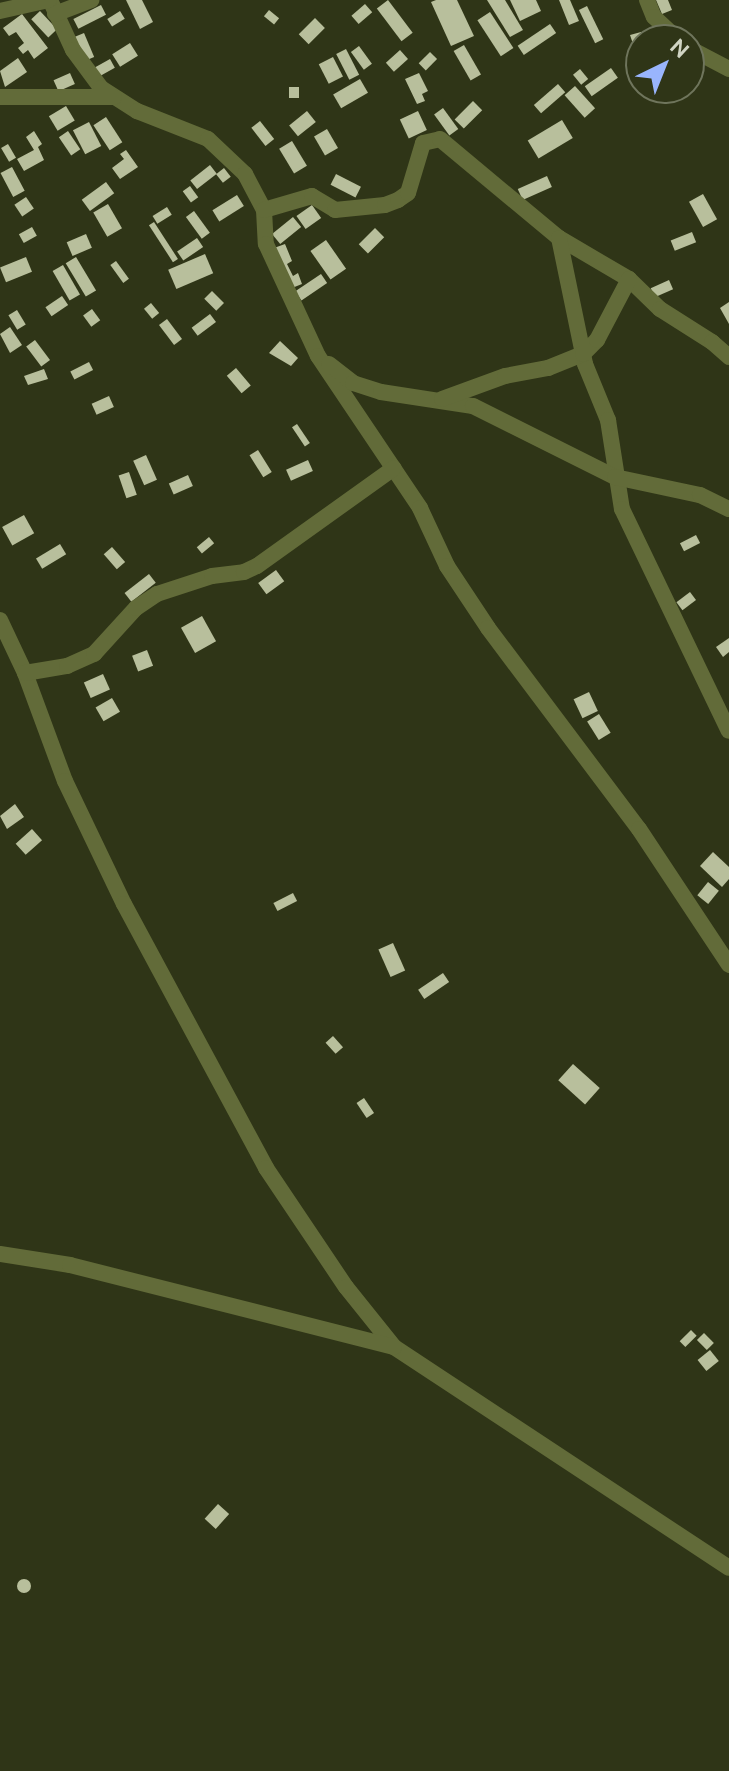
<!DOCTYPE html>
<style>
body{margin:0}
#map{position:relative;width:729px;height:1771px;overflow:hidden;background:#2f3517;font-family:Ubuntu,sans-serif}
div>[style]{position:absolute}
.building>*{inset:0;background:#b8bf9c;transform-origin:0 0}
.round{border-radius:50%}
.minor>*{height:16px;margin:-8px;padding:0 8px;transform-origin:8px;border-radius:8px;background:#626b39}
span{translate:-50% -50%;white-space:nowrap;text-align:center;line-height:1.15;-webkit-text-stroke:8px #2f3517;paint-order:stroke}
.north{position:absolute;left:625px;top:24px;width:80px;height:80px;box-sizing:border-box;background:#2f3517;border:2px solid #6f755c;border-radius:50%;rotate:43deg;font-size:22px;font-weight:700;line-height:32px;text-align:center;color:#d0d4c3}
.north::after{content:'';display:block;margin:auto;width:28px;height:36px;background:#99b5fd;clip-path:polygon(50% 0,100% 100%,50% 72%,0 100%)}
</style>
<div id="map">
<div class="building">
<div style="clip-path:polygon(126px 0,142px 0,153px 22px,140px 29px)"></div>
<div style="left:388px;top:0;width:41px;height:14px;rotate:53deg"></div>
<div style="clip-path:polygon(436px 0,457px 0,474px 36px,451px 46px,431px 2px)"></div>
<div style="clip-path:polygon(487px 0,505px 0,523px 30px,510px 37px)"></div>
<div style="clip-path:polygon(510px 0,536px 0,541px 11px,520px 21px)"></div>
<div style="clip-path:polygon(559px 0,570px 0,579px 21px,569px 25px)"></div>
<div style="clip-path:polygon(656px 0,668px 0,672px 10px,662px 14px)"></div>
<div style="left:365px;top:4px;width:11px;height:18px;rotate:49deg"></div>
<div style="left:101px;top:5px;width:11px;height:31px;rotate:63deg"></div>
<div style="left:587px;top:6px;width:37px;height:9px;rotate:64deg"></div>
<div style="left:269px;top:10px;width:13px;height:8px;rotate:39deg"></div>
<div style="left:40px;top:11px;width:25px;height:12px;rotate:47deg"></div>
<div style="left:120px;top:11px;width:9px;height:15px;rotate:58deg"></div>
<div style="left:490px;top:12px;width:43px;height:15px;rotate:57deg"></div>
<div style="clip-path:polygon(22px 14px,48px 48px,34px 59px,28px 50px,23px 54px,18px 48px,24px 43px,16px 32px,9px 36px,3px 28px)"></div>
<div style="left:315px;top:18px;width:14px;height:23px;rotate:45deg"></div>
<div style="left:550px;top:24px;width:11px;height:39px;rotate:56deg"></div>
<div style="clip-path:polygon(641px 32px,643px 40px,638px 59px,630px 35px)"></div>
<div style="left:84px;top:33px;width:26px;height:13px;rotate:67deg"></div>
<div style="left:130px;top:43px;width:15px;height:21px;rotate:58deg"></div>
<div style="left:464px;top:45px;width:34px;height:12px;rotate:60deg"></div>
<div style="left:359px;top:46px;width:22px;height:10px;rotate:54deg"></div>
<div style="left:346px;top:49px;width:29px;height:11px;rotate:63deg"></div>
<div style="left:400px;top:50px;width:12px;height:19px;rotate:48deg"></div>
<div style="left:430px;top:52px;width:10px;height:16px;rotate:45deg"></div>
<div style="left:333px;top:57px;width:22px;height:16px;rotate:63deg"></div>
<div style="clip-path:polygon(18px 58px,27px 72px,5px 87px,0 71px)"></div>
<div style="left:110px;top:59px;width:10px;height:21px;rotate:61deg"></div>
<div style="left:611px;top:68px;width:12px;height:32px;rotate:55deg"></div>
<div style="left:580px;top:69px;width:13px;height:9px;rotate:51deg"></div>
<div style="left:70px;top:73px;width:12px;height:18px;rotate:66deg"></div>
<div style="clip-path:polygon(419px 73px,428px 91px,422px 94px,425px 101px,417px 104px,405px 79px)"></div>
<div style="left:360px;top:79px;width:16px;height:31px;rotate:60deg"></div>
<div style="left:558px;top:84px;width:11px;height:32px;rotate:49deg"></div>
<div style="left:575px;top:86px;width:30px;height:14px;rotate:48deg"></div>
<div style="left:289px;top:87px;width:10px;height:11px"></div>
<div style="left:473px;top:101px;width:13px;height:26px;rotate:45deg"></div>
<div style="left:66px;top:106px;width:17px;height:20px;rotate:59deg"></div>
<div style="left:443px;top:108px;width:26px;height:11px;rotate:54deg"></div>
<div style="left:307px;top:111px;width:14px;height:23px;rotate:51deg"></div>
<div style="left:418px;top:111px;width:21px;height:20px;rotate:65deg"></div>
<div style="left:106px;top:117px;width:30px;height:15px;rotate:57deg"></div>
<div style="left:562px;top:120px;width:21px;height:40px;rotate:59deg"></div>
<div style="left:260px;top:121px;width:23px;height:11px;rotate:52deg"></div>
<div style="left:89px;top:122px;width:27px;height:18px;rotate:63deg"></div>
<div style="left:327px;top:129px;width:22px;height:15px;rotate:60deg"></div>
<div style="clip-path:polygon(34px 131px,42px 144px,38px 147px,44px 160px,24px 171px,17px 159px,34px 150px,26px 137px)"></div>
<div style="left:68px;top:131px;width:22px;height:11px;rotate:56deg"></div>
<div style="left:292px;top:141px;width:29px;height:15px;rotate:59deg"></div>
<div style="left:8px;top:144px;width:16px;height:8px;rotate:60deg"></div>
<div style="clip-path:polygon(126px 150px,138px 167px,120px 179px,112px 168px,124px 159px,120px 154px)"></div>
<div style="left:210px;top:165px;width:11px;height:25px;rotate:52deg"></div>
<div style="left:12px;top:167px;width:27px;height:13px;rotate:62deg"></div>
<div style="left:224px;top:168px;width:11px;height:10px;rotate:52deg"></div>
<div style="left:336px;top:174px;width:28px;height:12px;rotate:27deg"></div>
<div style="left:547px;top:176px;width:12px;height:32px;rotate:66deg"></div>
<div style="left:106px;top:182px;width:14px;height:30px;rotate:54deg"></div>
<div style="left:190px;top:186px;width:14px;height:9px;rotate:54deg"></div>
<div style="left:703px;top:194px;width:29px;height:16px;rotate:61deg"></div>
<div style="left:237px;top:195px;width:13px;height:29px;rotate:58deg"></div>
<div style="left:26px;top:197px;width:14px;height:14px;rotate:56deg"></div>
<div style="left:108px;top:204px;width:28px;height:17px;rotate:60deg"></div>
<div style="left:312px;top:205px;width:16px;height:19px;rotate:55deg"></div>
<div style="left:167px;top:207px;width:9px;height:17px;rotate:58deg"></div>
<div style="left:194px;top:211px;width:27px;height:10px;rotate:54deg"></div>
<div style="left:293px;top:217px;width:13px;height:27px;rotate:51deg"></div>
<div style="left:154px;top:222px;width:44px;height:6px;rotate:57deg"></div>
<div style="left:32px;top:227px;width:10px;height:15px;rotate:61deg"></div>
<div style="left:375px;top:228px;width:13px;height:23px;rotate:45deg"></div>
<div style="left:692px;top:232px;width:11px;height:23px;rotate:68deg"></div>
<div style="left:86px;top:234px;width:15px;height:21px;rotate:67deg"></div>
<div style="left:197px;top:238px;width:11px;height:24px;rotate:56deg"></div>
<div style="left:326px;top:240px;width:35px;height:19px;rotate:55deg"></div>
<div style="clip-path:polygon(285px 244px,292px 261px,287px 264px,293px 276px,298px 273px,302px 284px,292px 288px,274px 248px)"></div>
<div style="left:205px;top:254px;width:21px;height:40px;rotate:67deg"></div>
<div style="left:26px;top:257px;width:16px;height:28px;rotate:68deg"></div>
<div style="left:76px;top:257px;width:39px;height:12px;rotate:59deg"></div>
<div style="left:116px;top:261px;width:22px;height:7px;rotate:54deg"></div>
<div style="left:63px;top:265px;width:34px;height:12px;rotate:60deg"></div>
<div style="left:321px;top:274px;width:11px;height:31px;rotate:56deg"></div>
<div style="left:669px;top:280px;width:10px;height:20px;rotate:66deg"></div>
<div style="left:212px;top:291px;width:17px;height:11px;rotate:45deg"></div>
<div style="left:62px;top:296px;width:11px;height:20px;rotate:56deg"></div>
<div style="clip-path:polygon(729px 302px,729px 324px,720px 308px)"></div>
<div style="left:151px;top:303px;width:13px;height:9px;rotate:51deg"></div>
<div style="left:92px;top:309px;width:14px;height:11px;rotate:54deg"></div>
<div style="left:17px;top:310px;width:17px;height:10px;rotate:59deg"></div>
<div style="left:210px;top:314px;width:10px;height:23px;rotate:53deg"></div>
<div style="left:167px;top:319px;width:25px;height:10px;rotate:53deg"></div>
<div style="clip-path:polygon(10px 327px,22px 345px,10px 353px,0 334px)"></div>
<div style="left:35px;top:340px;width:25px;height:11px;rotate:53deg"></div>
<div style="clip-path:polygon(280px 341px,298px 358px,291px 366px,269px 353px)"></div>
<div style="left:89px;top:362px;width:9px;height:21px;rotate:63deg"></div>
<div style="left:236px;top:368px;width:23px;height:12px;rotate:50deg"></div>
<div style="clip-path:polygon(44px 369px,48px 379px,28px 385px,24px 376px)"></div>
<div style="left:109px;top:396px;width:12px;height:19px;rotate:66deg"></div>
<div style="left:297px;top:424px;width:23px;height:6px;rotate:56deg"></div>
<div style="left:258px;top:450px;width:26px;height:10px;rotate:58deg"></div>
<div style="left:146px;top:455px;width:27px;height:14px;rotate:66deg"></div>
<div style="left:308px;top:460px;width:12px;height:24px;rotate:66deg"></div>
<div style="left:129px;top:472px;width:24px;height:11px;rotate:71deg"></div>
<div style="left:188px;top:475px;width:12px;height:21px;rotate:66deg"></div>
<div style="left:24px;top:515px;width:21px;height:25px;rotate:61deg"></div>
<div style="left:696px;top:535px;width:9px;height:18px;rotate:63deg"></div>
<div style="left:209px;top:537px;width:8px;height:16px;rotate:50deg"></div>
<div style="left:60px;top:544px;width:12px;height:28px;rotate:59deg"></div>
<div style="left:112px;top:547px;width:20px;height:11px;rotate:49deg"></div>
<div style="left:276px;top:570px;width:14px;height:22px;rotate:54deg"></div>
<div style="left:149px;top:574px;width:11px;height:31px;rotate:52deg"></div>
<div style="left:690px;top:592px;width:10px;height:17px;rotate:53deg"></div>
<div style="left:202px;top:616px;width:29px;height:24px;rotate:61deg"></div>
<div style="clip-path:polygon(729px 638px,729px 652px,723px 657px,716px 647px)"></div>
<div style="left:147px;top:650px;width:17px;height:16px;rotate:69deg"></div>
<div style="left:103px;top:674px;width:17px;height:21px;rotate:66deg"></div>
<div style="left:589px;top:692px;width:21px;height:17px;rotate:65deg"></div>
<div style="left:112px;top:698px;width:16px;height:19px;rotate:60deg"></div>
<div style="left:599px;top:714px;width:22px;height:14px;rotate:58deg"></div>
<div style="clip-path:polygon(15px 804px,24px 817px,7px 829px,0 816px)"></div>
<div style="left:32px;top:829px;width:15px;height:22px;rotate:48deg"></div>
<div style="clip-path:polygon(713px 852px,729px 867px,729px 879px,722px 887px,700px 866px)"></div>
<div style="left:708px;top:882px;width:14px;height:17px;rotate:39deg"></div>
<div style="left:293px;top:893px;width:9px;height:22px;rotate:63deg"></div>
<div style="left:393px;top:943px;width:30px;height:16px;rotate:66deg"></div>
<div style="left:443px;top:973px;width:11px;height:30px;rotate:56deg"></div>
<div style="left:333px;top:1036px;width:15px;height:10px;rotate:48deg"></div>
<div style="left:573px;top:1064px;width:36px;height:22px;rotate:42deg"></div>
<div style="left:364px;top:1098px;width:18px;height:9px;rotate:56deg"></div>
<div style="left:691px;top:1330px;width:8px;height:16px;rotate:45deg"></div>
<div style="left:704px;top:1333px;width:14px;height:10px;rotate:45deg"></div>
<div style="left:710px;top:1350px;width:14px;height:16px;rotate:51deg"></div>
<div style="left:218px;top:1504px;width:15px;height:20px;rotate:42deg"></div>
<div class="round" style="left:17px;top:1579px;width:14px;height:14px"></div>
</div>
<div class="minor">
<div style="left:50px;top:0;width:55px;rotate:65.3deg"></div>
<div style="left:73px;top:50px;width:47px;rotate:53.6deg"></div>
<div style="left:101px;top:88px;width:43px;rotate:32.6deg"></div>
<div style="left:137px;top:111px;width:76px;rotate:21.5deg"></div>
<div style="left:208px;top:139px;width:51px;rotate:43.4deg"></div>
<div style="left:245px;top:174px;width:41px;rotate:62.2deg"></div>
<div style="left:264px;top:210px;width:34px;rotate:87deg"></div>
<div style="left:266px;top:244px;width:123px;rotate:65.1deg"></div>
<div style="left:318px;top:356px;width:183px;rotate:56.1deg"></div>
<div style="left:420px;top:508px;width:64px;rotate:65deg"></div>
<div style="left:447px;top:566px;width:74px;rotate:56.5deg"></div>
<div style="left:488px;top:628px;width:251px;rotate:53.1deg"></div>
<div style="left:639px;top:829px;width:163px;rotate:56.5deg"></div>
<div style="left:647px;top:0;width:18px;rotate:68deg"></div>
<div style="left:654px;top:17px;width:34px;rotate:43deg"></div>
<div style="left:0;top:11px;width:50px;rotate:-12.7deg"></div>
<div style="left:55px;top:14px;width:39px;rotate:-21deg"></div>
<div style="left:689px;top:48px;width:45px;rotate:27.7deg"></div>
<div style="left:0;top:97px;width:114px"></div>
<div style="left:264px;top:210px;width:50px;rotate:-16.3deg"></div>
<div style="left:312px;top:196px;width:27px;rotate:31deg"></div>
<div style="left:335px;top:210px;width:50px;rotate:-5.7deg"></div>
<div style="left:385px;top:205px;width:14px;rotate:-21deg"></div>
<div style="left:398px;top:200px;width:12px;rotate:-35deg"></div>
<div style="left:408px;top:193px;width:52px;rotate:-73.3deg"></div>
<div style="left:423px;top:143px;width:17px;rotate:-13deg"></div>
<div style="left:440px;top:139px;width:155px;rotate:39.8deg"></div>
<div style="left:559px;top:238px;width:81px;rotate:30.4deg"></div>
<div style="left:629px;top:279px;width:43px;rotate:44.1deg"></div>
<div style="left:660px;top:309px;width:62px;rotate:32.4deg"></div>
<div style="left:712px;top:342px;width:23px;rotate:41deg"></div>
<div style="left:559px;top:238px;width:129px;rotate:78.3deg"></div>
<div style="left:585px;top:364px;width:61px;rotate:67.7deg"></div>
<div style="left:608px;top:420px;width:90px;rotate:81.1deg"></div>
<div style="left:622px;top:509px;width:246px;rotate:64.3deg"></div>
<div style="left:329px;top:364px;width:31px;rotate:38deg"></div>
<div style="left:353px;top:383px;width:29px;rotate:18deg"></div>
<div style="left:381px;top:392px;width:93px;rotate:8.7deg"></div>
<div style="left:473px;top:406px;width:159px;rotate:26.6deg"></div>
<div style="left:615px;top:477px;width:87px;rotate:12deg"></div>
<div style="left:700px;top:495px;width:32px;rotate:26deg"></div>
<div style="left:442px;top:399px;width:67px;rotate:-20.1deg"></div>
<div style="left:505px;top:376px;width:44px;rotate:-10.5deg"></div>
<div style="left:548px;top:368px;width:38px;rotate:-22deg"></div>
<div style="left:583px;top:354px;width:20px;rotate:-45deg"></div>
<div style="left:597px;top:340px;width:69px;rotate:-62.3deg"></div>
<div style="left:0;top:620px;width:59px;rotate:64.7deg"></div>
<div style="left:25px;top:673px;width:115px;rotate:69.7deg"></div>
<div style="left:65px;top:781px;width:136px;rotate:64.4deg"></div>
<div style="left:124px;top:904px;width:300px;rotate:61.7deg"></div>
<div style="left:266px;top:1168px;width:143px;rotate:56.1deg"></div>
<div style="left:346px;top:1287px;width:77px;rotate:51.3deg"></div>
<div style="left:394px;top:1347px;width:401px;rotate:33.4deg"></div>
<div style="left:25px;top:673px;width:43px;rotate:-9.5deg"></div>
<div style="left:67px;top:666px;width:30px;rotate:-24deg"></div>
<div style="left:94px;top:654px;width:62px;rotate:-47.6deg"></div>
<div style="left:136px;top:608px;width:25px;rotate:-34deg"></div>
<div style="left:157px;top:594px;width:58px;rotate:-18.1deg"></div>
<div style="left:212px;top:576px;width:32px;rotate:-7deg"></div>
<div style="left:244px;top:572px;width:14px;rotate:-25deg"></div>
<div style="left:257px;top:566px;width:168px;rotate:-35.6deg"></div>
<div style="left:0;top:1254px;width:71px;rotate:8.9deg"></div>
<div style="left:70px;top:1265px;width:334px;rotate:14.2deg"></div>
</div>
<div class="north">N</div>
</div>
